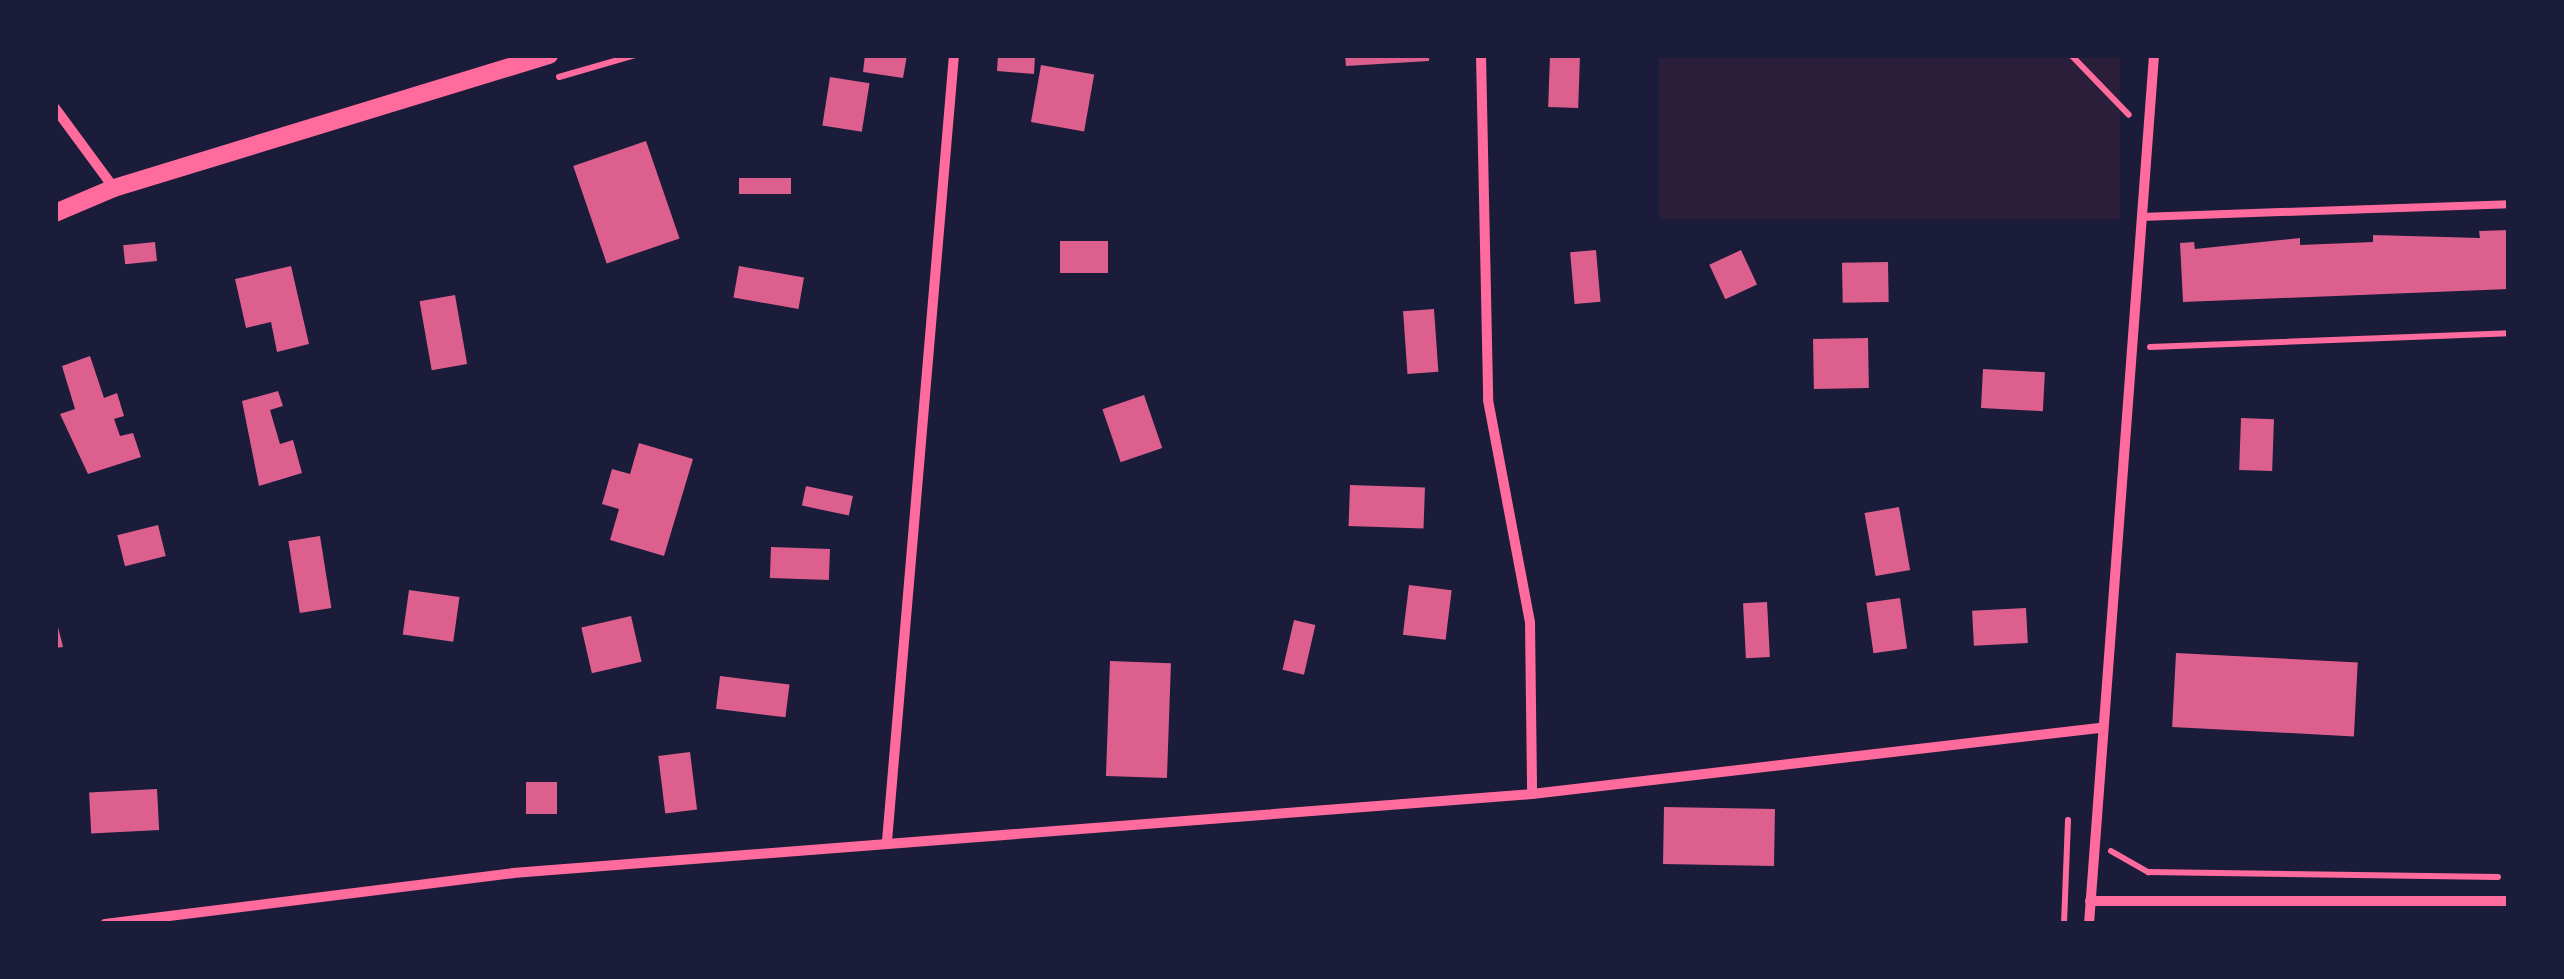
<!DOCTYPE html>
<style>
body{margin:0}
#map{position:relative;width:2564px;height:979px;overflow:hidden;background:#1b1b3a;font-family:"DM Sans",sans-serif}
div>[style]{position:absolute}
.green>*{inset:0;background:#2a1e3b;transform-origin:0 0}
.building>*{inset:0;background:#dd5f8e;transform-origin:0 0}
.path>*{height:6px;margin:-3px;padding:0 3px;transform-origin:3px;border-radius:3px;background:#ff6b9d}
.service>*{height:8px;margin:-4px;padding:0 4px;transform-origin:4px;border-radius:4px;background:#ff6b9d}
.minor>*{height:10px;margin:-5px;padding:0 5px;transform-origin:5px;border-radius:5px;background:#ff6b9d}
.tertiary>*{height:18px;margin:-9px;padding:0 9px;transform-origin:9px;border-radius:9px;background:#ff6b9d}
span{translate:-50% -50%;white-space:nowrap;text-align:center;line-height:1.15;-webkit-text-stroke:8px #1b1b3a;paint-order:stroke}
.frame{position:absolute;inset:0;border:58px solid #1b1b3a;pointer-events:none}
</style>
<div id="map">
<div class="green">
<div style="left:1659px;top:55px;width:461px;height:164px"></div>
</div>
<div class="building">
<div style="clip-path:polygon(865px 55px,907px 55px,903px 78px,863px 72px)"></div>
<div style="clip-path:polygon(998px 55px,1035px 55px,1034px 74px,997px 71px)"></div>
<div style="clip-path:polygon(1345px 55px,1429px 55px,1429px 61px,1346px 66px)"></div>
<div style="left:1550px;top:55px;width:30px;height:52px;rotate:2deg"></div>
<div style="left:1041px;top:65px;width:54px;height:58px;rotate:10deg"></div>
<div style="left:830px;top:77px;width:40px;height:49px;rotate:9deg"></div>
<div style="left:646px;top:141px;width:103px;height:77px;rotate:71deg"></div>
<div style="left:791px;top:178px;width:16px;height:52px;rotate:90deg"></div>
<div style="clip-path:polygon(2509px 230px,2509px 289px,2183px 302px,2180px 243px,2194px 242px,2195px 249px,2300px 238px,2300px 245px,2373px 242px,2373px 235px,2480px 238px,2479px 231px)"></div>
<div style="left:1060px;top:241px;width:48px;height:32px"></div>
<div style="left:155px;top:242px;width:19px;height:32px;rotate:84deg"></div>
<div style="left:1596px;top:250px;width:52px;height:26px;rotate:85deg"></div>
<div style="left:1741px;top:250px;width:38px;height:35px;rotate:65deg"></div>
<div style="left:1888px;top:262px;width:40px;height:46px;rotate:89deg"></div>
<div style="clip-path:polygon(291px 266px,309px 344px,277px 352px,271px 322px,246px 328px,235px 279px)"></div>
<div style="left:739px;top:266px;width:66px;height:32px;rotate:10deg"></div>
<div style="left:455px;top:295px;width:70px;height:36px;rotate:80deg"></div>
<div style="left:1434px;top:309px;width:63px;height:31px;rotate:86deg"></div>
<div style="left:1868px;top:338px;width:50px;height:55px;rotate:89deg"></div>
<div style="clip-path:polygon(90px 356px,104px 398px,117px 393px,124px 416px,114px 419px,120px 436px,133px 433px,141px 457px,88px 474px,60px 414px,75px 409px,62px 366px)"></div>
<div style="left:1983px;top:369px;width:62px;height:39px;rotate:3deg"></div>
<div style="clip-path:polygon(278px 391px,283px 406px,270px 410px,280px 444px,293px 440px,302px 473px,259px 486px,242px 401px)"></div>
<div style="left:1144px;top:395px;width:56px;height:44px;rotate:71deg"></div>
<div style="left:2241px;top:418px;width:33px;height:52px;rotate:2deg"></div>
<div style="clip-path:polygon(639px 443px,693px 459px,664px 556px,610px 540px,619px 509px,602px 504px,612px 469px,630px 474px)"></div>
<div style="left:1350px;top:485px;width:75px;height:41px;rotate:2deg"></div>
<div style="left:806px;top:486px;width:48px;height:20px;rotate:12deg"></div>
<div style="left:1899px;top:507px;width:64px;height:35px;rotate:80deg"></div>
<div style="left:158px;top:525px;width:32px;height:42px;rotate:76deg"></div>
<div style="left:320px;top:536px;width:73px;height:32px;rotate:81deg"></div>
<div style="left:771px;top:547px;width:59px;height:31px;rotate:2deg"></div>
<div style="left:1409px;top:585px;width:43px;height:50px;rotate:7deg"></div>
<div style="left:409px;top:590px;width:51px;height:45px;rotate:8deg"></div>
<div style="left:1900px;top:598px;width:51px;height:34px;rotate:82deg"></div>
<div style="left:1767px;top:602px;width:55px;height:24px;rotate:87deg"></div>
<div style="left:2026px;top:608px;width:35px;height:54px;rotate:87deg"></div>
<div style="clip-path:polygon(55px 615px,63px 647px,55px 648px)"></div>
<div style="left:631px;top:616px;width:47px;height:51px;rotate:77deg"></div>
<div style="left:1294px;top:620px;width:22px;height:51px;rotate:13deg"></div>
<div style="left:2176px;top:653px;width:182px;height:74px;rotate:3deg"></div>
<div style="left:1110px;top:661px;width:61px;height:115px;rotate:2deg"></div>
<div style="left:720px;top:676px;width:70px;height:33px;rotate:7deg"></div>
<div style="left:690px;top:752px;width:58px;height:32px;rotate:83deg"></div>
<div style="left:526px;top:782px;width:31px;height:32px"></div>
<div style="left:157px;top:789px;width:41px;height:68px;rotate:87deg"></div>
<div style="left:1664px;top:807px;width:111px;height:57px;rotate:1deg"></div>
</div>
<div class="path">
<div style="left:2071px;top:55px;width:83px;rotate:46deg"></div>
<div style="left:559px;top:77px;width:79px;rotate:-16.1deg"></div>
<div style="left:2150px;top:347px;width:359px;rotate:-2.2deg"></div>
<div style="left:2111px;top:851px;width:43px;rotate:29.6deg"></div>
<div style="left:2148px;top:872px;width:350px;rotate:0.8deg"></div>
<div style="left:2064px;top:924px;width:104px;rotate:-87.8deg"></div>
</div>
<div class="service">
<div style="left:2141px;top:217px;width:368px;rotate:-2deg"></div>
</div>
<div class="minor">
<div style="left:1481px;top:55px;width:345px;rotate:88.8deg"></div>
<div style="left:1488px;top:400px;width:226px;rotate:79.3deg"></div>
<div style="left:1530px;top:622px;width:172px;rotate:89.3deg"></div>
<div style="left:55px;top:108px;width:99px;rotate:53.6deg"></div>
<div style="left:887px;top:841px;width:789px;rotate:-85.13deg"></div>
<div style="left:2090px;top:901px;width:419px"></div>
<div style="left:105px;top:924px;width:411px;rotate:-7.1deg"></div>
<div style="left:513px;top:873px;width:1022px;rotate:-4.43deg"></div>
<div style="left:1532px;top:794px;width:571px;rotate:-6.64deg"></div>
<div style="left:2089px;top:924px;width:871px;rotate:-85.72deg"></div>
</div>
<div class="tertiary">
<div style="left:55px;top:213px;width:64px;rotate:-23deg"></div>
<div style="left:114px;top:188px;width:455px;rotate:-17deg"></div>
</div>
<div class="frame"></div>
</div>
